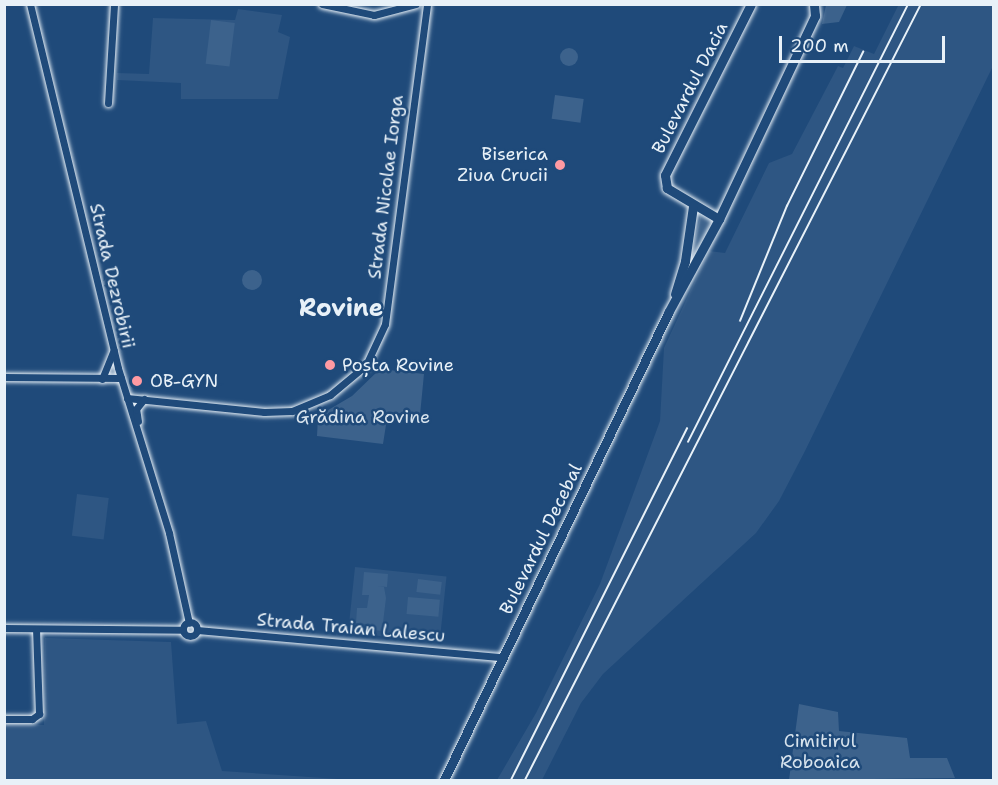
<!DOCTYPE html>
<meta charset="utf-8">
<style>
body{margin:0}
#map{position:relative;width:998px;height:785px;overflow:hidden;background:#1f4a7a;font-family:"Shantell Sans",sans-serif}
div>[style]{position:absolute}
.built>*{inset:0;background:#2e5683;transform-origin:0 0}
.green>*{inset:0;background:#3c628c;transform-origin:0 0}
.round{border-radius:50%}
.roads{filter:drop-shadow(0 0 2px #e8f1f8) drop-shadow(0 0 2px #e8f1f8)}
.minor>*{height:7px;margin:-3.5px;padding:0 3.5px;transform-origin:3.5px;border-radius:3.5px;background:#1f4a7a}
.minor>.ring{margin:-3.5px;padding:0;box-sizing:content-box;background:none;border:7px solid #1f4a7a;border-radius:50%}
.major>*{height:9px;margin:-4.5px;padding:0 4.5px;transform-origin:4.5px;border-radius:4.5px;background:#1f4a7a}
.rail>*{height:1.5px;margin:-0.75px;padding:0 0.75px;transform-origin:0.75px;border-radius:0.75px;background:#e8f1f8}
.dots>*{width:16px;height:16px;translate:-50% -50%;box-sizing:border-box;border:3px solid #1f4a7a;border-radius:50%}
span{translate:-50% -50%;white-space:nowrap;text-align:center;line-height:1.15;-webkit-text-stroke:5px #1f4a7a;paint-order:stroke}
.street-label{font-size:18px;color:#e8f1f8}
.poi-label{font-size:18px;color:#e8f1f8}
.right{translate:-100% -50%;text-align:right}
.left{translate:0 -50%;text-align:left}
.park-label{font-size:18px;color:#d7e3ed}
.district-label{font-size:24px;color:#e8f1f8;font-weight:700}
.frame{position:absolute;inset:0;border:6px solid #e8f1f8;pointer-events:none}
.scale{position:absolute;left:779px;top:36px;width:166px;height:27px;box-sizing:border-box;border:3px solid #e8f1f8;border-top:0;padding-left:8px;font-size:18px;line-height:21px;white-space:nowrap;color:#e8f1f8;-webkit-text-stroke:4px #1f4a7a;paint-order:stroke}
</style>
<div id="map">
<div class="built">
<div style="clip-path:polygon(899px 4px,993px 5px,993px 66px,805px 451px,779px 501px,756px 533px,603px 674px,581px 703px,542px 780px,497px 780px,536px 713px,600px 584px,660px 421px,664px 348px,709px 251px,725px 253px,769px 163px,792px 154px,838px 66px,843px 68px,854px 46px,874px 54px)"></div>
<div style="clip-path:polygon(238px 9px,282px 15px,278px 32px,290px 37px,278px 99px,181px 99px,181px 83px,117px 80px,117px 73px,149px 74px,153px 18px,235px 20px)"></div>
<div style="left:77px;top:494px;width:32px;height:42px;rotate:7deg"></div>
<div style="left:355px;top:567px;width:92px;height:66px;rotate:6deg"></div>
<div style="clip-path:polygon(45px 638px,171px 642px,177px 724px,206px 721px,222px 771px,353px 780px,6px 780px,5px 723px,44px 725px)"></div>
</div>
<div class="green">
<div style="clip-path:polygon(826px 5px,847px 5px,839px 22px,822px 24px)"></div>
<div style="left:211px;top:20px;width:24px;height:44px;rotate:7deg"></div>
<div class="round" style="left:560px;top:48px;width:18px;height:18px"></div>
<div style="left:555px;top:95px;width:29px;height:24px;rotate:8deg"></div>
<div style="clip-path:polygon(701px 213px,715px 220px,696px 256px,692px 253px)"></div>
<div class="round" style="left:242px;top:270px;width:20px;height:20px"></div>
<div style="clip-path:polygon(380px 369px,424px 374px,420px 415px,388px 412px,383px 444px,317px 436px,318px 416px,352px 396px)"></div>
<div style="clip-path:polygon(364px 572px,388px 574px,387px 587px,377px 586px,384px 587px,386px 598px,382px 631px,365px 629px,366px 624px,356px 623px,357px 608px,367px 608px,369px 595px,362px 595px)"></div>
<div style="left:418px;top:579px;width:24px;height:13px;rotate:7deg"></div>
<div style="left:408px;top:597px;width:32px;height:17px;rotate:5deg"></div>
<div style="clip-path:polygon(799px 704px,838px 712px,839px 731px,907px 738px,910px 758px,947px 758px,955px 778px,789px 780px)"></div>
</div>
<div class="roads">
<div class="minor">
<div style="left:30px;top:4px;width:374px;rotate:76.4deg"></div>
<div style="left:118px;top:368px;width:173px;rotate:72.8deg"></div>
<div style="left:169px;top:533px;width:92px;rotate:77.5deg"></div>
<div style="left:322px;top:4px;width:53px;rotate:11.9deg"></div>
<div style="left:374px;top:15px;width:43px;rotate:-14.7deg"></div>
<div style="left:108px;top:103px;width:99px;rotate:-86.5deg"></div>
<div style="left:4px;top:377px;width:117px;rotate:0.5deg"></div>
<div style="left:102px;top:379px;width:31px;rotate:-68deg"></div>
<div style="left:127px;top:398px;width:138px;rotate:5.8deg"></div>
<div style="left:264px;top:412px;width:28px;rotate:-2deg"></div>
<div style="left:292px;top:411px;width:41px;rotate:-22.8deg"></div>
<div style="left:330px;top:395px;width:47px;rotate:-39.8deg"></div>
<div style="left:366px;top:365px;width:45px;rotate:-65.1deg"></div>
<div style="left:385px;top:324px;width:321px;rotate:-82.5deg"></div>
<div style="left:138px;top:421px;width:12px;rotate:-99deg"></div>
<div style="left:136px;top:409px;width:13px;rotate:-51deg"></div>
<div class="ring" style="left:183px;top:622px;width:7px;height:7px"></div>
<div style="left:4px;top:628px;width:179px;rotate:0.6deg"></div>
<div style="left:197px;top:630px;width:306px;rotate:5.1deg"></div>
<div style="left:4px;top:719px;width:28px"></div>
<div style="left:32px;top:719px;width:9px;rotate:-36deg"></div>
<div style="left:39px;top:714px;width:85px;rotate:-92deg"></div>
</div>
<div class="major">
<div style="left:719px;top:219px;width:61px;rotate:-149.2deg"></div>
<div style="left:667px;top:188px;width:13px;rotate:-99deg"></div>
<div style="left:665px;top:175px;width:191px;rotate:-63.3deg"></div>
<div style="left:675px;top:294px;width:34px;rotate:-73deg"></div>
<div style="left:685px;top:261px;width:56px;rotate:-81.7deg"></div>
<div style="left:444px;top:780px;width:518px;rotate:-64.37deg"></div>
<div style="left:668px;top:313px;width:107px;rotate:-61.5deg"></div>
<div style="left:719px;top:219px;width:225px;rotate:-64.7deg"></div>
<div style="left:815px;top:16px;width:12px;rotate:-95deg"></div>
</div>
</div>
<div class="rail">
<div style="left:740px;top:321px;width:124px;rotate:-67.8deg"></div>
<div style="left:787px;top:206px;width:172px;rotate:-63.7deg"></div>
<div style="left:688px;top:442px;width:490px;rotate:-63.3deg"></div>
<div style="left:511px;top:780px;width:393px;rotate:-63.4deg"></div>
<div style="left:525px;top:780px;width:871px;rotate:-62.96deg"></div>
</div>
<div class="dots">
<div style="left:560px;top:165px;background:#ff9aa2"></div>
<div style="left:330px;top:365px;background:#ff9aa2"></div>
<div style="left:137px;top:381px;background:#ff9aa2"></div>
</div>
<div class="street-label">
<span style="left:690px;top:88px;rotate:-63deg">Bulevardul Dacia</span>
<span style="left:386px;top:187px;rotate:-83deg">Strada Nicolae Iorga</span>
<span style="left:112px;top:276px;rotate:77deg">Strada Dezrobirii</span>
<span style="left:541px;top:539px;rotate:-64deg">Bulevardul Decebal</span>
<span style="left:351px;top:628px;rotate:5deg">Strada Traian Lalescu</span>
</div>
<div class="poi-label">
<span class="right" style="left:548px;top:165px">Biserica<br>Ziua Crucii</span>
<span class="left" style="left:342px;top:365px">Poșta Rovine</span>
<span class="left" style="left:150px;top:381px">OB-GYN</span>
</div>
<div class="park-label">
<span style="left:363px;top:417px">Grădina Rovine</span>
<span style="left:820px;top:752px">Cimitirul<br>Roboaica</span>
</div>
<div class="district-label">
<span style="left:341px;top:309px">Rovine</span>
</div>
<div class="frame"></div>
<div class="scale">200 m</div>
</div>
